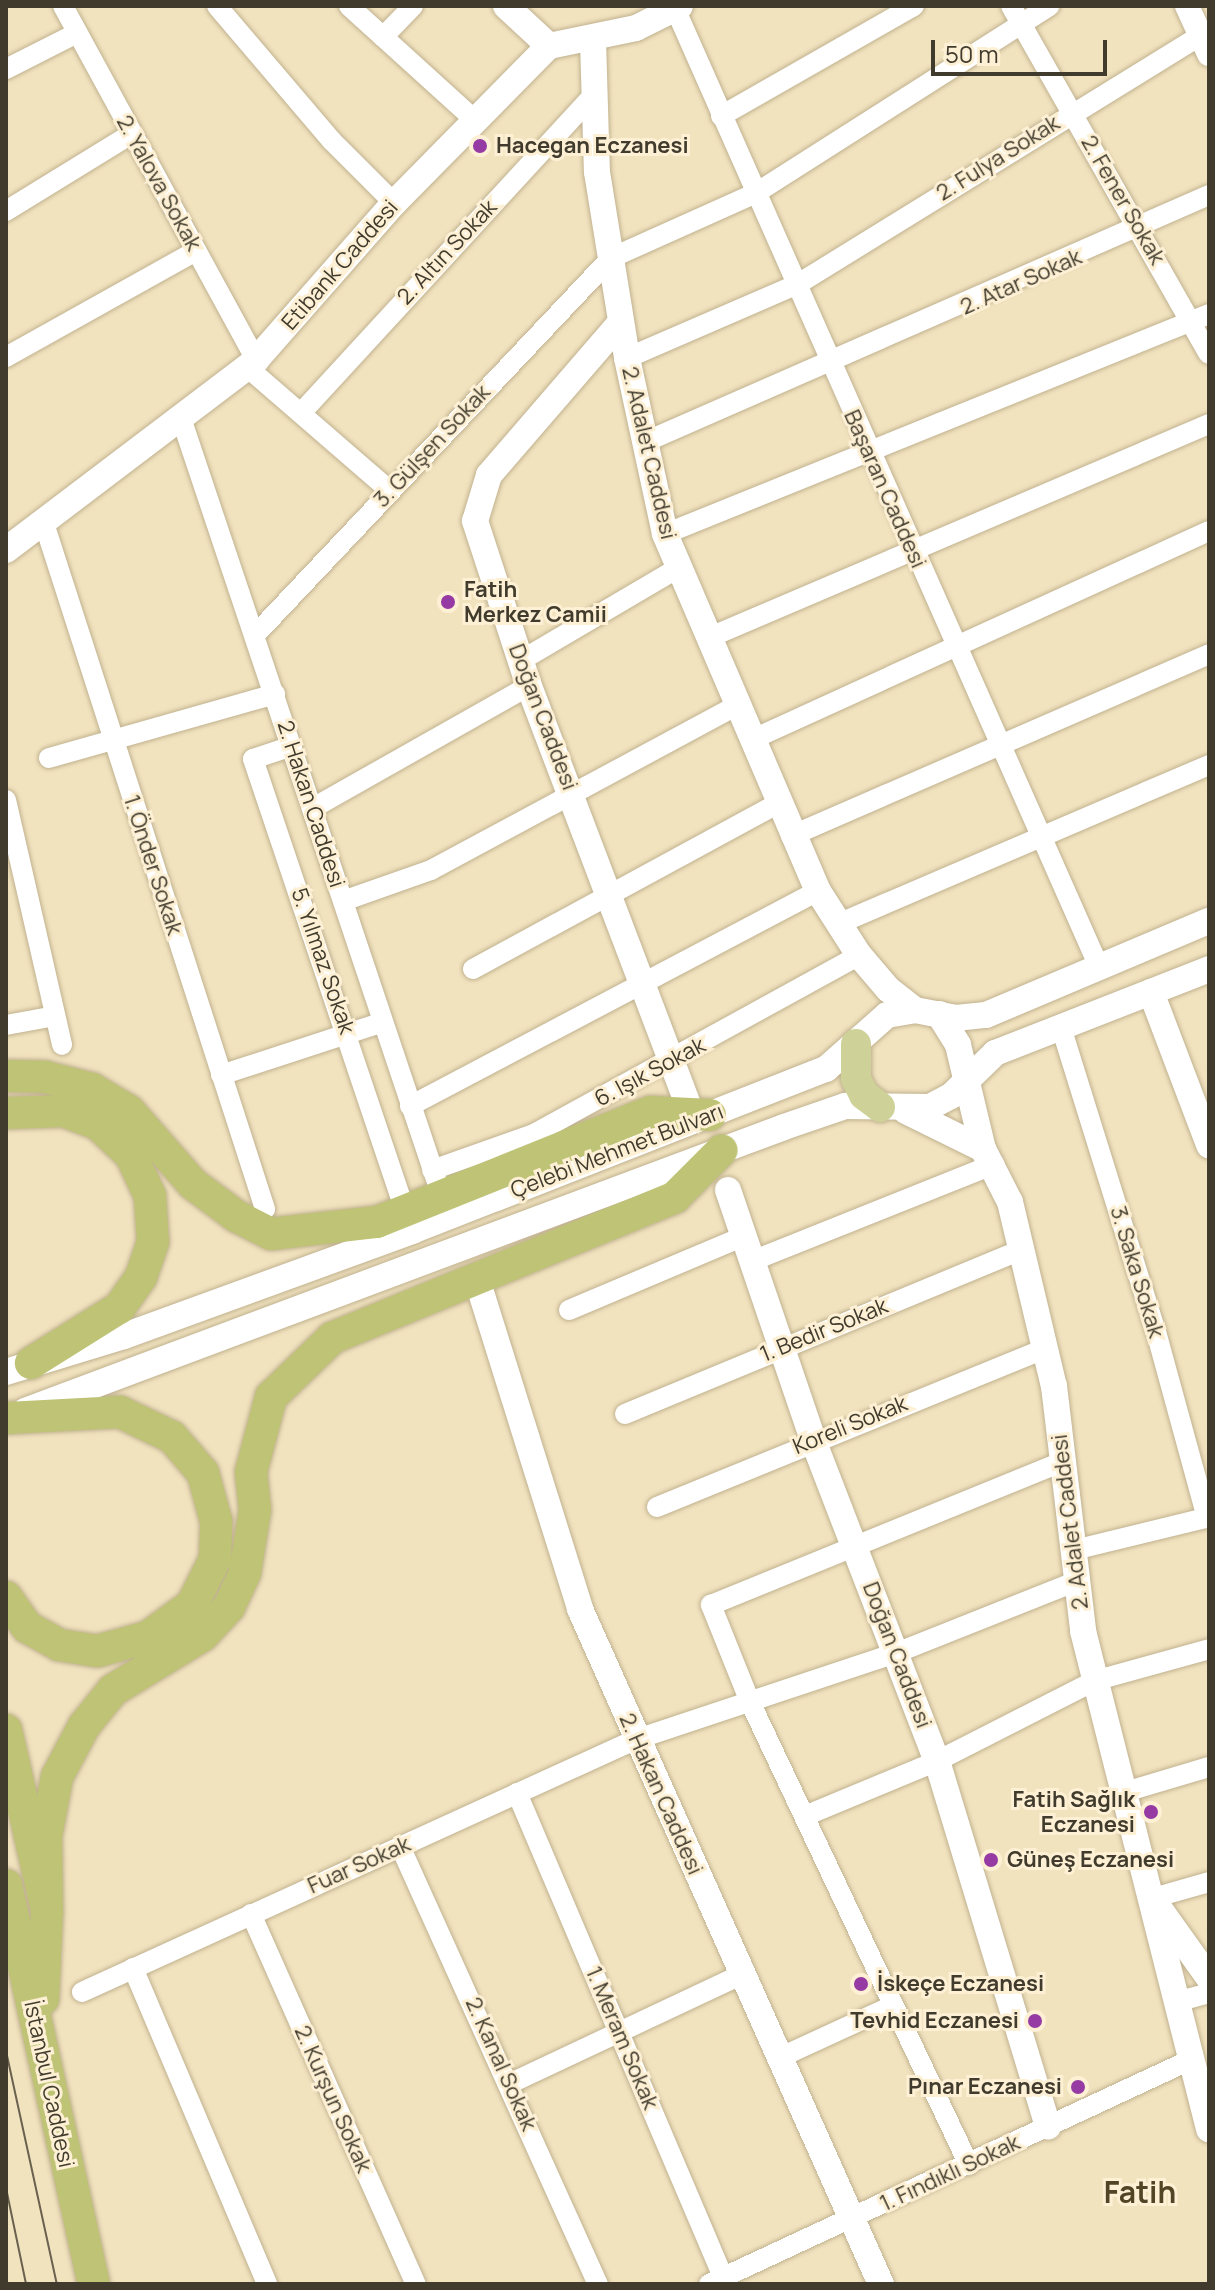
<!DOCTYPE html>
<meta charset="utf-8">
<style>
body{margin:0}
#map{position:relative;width:1215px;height:2290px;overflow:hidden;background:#f2e3bf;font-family:Manrope,sans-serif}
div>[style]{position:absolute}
.roads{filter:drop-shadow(0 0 2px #c1b290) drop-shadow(0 0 2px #c1b290)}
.minor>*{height:20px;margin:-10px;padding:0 10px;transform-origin:10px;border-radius:10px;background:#fff}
.tertiary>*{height:24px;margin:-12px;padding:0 12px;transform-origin:12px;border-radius:12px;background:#fff}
.secondary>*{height:26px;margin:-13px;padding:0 13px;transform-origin:13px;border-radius:13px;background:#fff}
.primary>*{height:30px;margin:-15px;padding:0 15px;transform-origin:15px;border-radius:15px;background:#ced298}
.trunk>*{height:32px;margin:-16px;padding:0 16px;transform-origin:16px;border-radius:16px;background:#bec376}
.tram>*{height:2px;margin:-1px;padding:0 1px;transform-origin:1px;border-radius:1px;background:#6a624f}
.dots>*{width:22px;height:22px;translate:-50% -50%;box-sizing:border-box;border:4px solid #fdf0d4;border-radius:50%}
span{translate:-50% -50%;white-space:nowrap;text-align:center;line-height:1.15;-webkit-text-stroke:6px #fdf0d4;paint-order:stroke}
.poi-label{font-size:22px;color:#413b2d;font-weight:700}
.left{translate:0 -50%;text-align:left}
.right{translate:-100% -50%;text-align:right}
.street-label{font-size:22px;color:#413b2d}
.district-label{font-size:30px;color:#524526;font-weight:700}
.frame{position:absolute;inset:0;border:8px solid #413b2d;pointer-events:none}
.scale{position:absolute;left:931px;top:40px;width:176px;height:36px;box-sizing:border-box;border:4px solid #413b2d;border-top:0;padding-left:10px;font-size:24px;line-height:28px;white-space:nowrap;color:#413b2d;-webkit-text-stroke:6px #fdf0d4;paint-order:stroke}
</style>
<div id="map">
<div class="roads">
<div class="minor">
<div style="left:63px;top:6px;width:403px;rotate:61.4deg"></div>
<div style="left:217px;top:6px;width:177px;rotate:49.6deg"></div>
<div style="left:332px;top:141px;width:88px;rotate:45deg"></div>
<div style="left:349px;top:6px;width:171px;rotate:42.2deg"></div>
<div style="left:674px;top:6px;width:1051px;rotate:66.14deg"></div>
<div style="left:1011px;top:6px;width:400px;rotate:60.4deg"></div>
<div style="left:383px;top:37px;width:43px;rotate:-45.9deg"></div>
<div style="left:6px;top:69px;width:80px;rotate:-26.9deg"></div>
<div style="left:721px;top:116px;width:222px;rotate:-29.7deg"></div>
<div style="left:6px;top:211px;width:147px;rotate:-31.6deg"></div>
<div style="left:6px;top:357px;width:218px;rotate:-29.2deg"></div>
<div style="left:627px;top:358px;width:186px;rotate:-23.4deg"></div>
<div style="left:798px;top:284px;width:474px;rotate:-31.7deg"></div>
<div style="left:247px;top:367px;width:189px;rotate:40.9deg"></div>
<div style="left:301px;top:413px;width:436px;rotate:-47.4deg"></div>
<div style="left:181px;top:418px;width:815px;rotate:71.48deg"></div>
<div style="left:645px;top:442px;width:616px;rotate:-23.65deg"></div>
<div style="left:43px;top:520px;width:724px;rotate:72.14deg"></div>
<div style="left:665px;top:534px;width:587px;rotate:-22.02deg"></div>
<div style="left:255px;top:635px;width:519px;rotate:-46.64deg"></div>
<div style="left:611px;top:258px;width:159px;rotate:-24.1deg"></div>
<div style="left:756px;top:193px;width:348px;rotate:-32.5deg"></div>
<div style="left:708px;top:638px;width:545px;rotate:-23.13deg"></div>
<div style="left:520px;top:661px;width:183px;rotate:-30.5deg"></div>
<div style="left:751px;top:740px;width:503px;rotate:-24.53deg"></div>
<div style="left:292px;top:746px;width:41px;rotate:161.6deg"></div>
<div style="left:253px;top:759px;width:468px;rotate:71.4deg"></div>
<div style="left:49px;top:758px;width:235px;rotate:-15.8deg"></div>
<div style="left:6px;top:800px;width:251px;rotate:77.1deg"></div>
<div style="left:313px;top:808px;width:248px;rotate:-29.5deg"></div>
<div style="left:791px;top:836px;width:456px;rotate:-23.5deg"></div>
<div style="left:343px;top:901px;width:93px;rotate:-19.4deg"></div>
<div style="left:431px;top:870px;width:345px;rotate:-28.3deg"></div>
<div style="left:838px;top:924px;width:404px;rotate:-23.2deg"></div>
<div style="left:473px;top:969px;width:346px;rotate:-28.5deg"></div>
<div style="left:6px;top:1025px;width:50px;rotate:-10.4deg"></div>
<div style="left:1061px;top:1027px;width:315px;rotate:72.7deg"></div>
<div style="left:1155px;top:1328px;width:197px;rotate:74.7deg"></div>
<div style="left:221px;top:1075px;width:170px;rotate:-18.1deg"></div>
<div style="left:410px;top:1106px;width:461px;rotate:-27.8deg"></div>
<div style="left:432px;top:1170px;width:108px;rotate:-19.4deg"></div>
<div style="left:534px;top:1134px;width:371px;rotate:-28.8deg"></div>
<div style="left:752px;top:1261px;width:261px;rotate:-21.8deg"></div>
<div style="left:569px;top:1310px;width:188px;rotate:-22.9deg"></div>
<div style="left:625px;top:1414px;width:431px;rotate:-22.5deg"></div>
<div style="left:657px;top:1507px;width:420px;rotate:-22.2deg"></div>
<div style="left:1074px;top:1550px;width:139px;rotate:-13.7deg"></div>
<div style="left:1125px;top:1792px;width:88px;rotate:-16.6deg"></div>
<div style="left:517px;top:1793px;width:534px;rotate:66.94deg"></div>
<div style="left:805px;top:1816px;width:143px;rotate:-22.6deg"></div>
<div style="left:937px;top:1761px;width:176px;rotate:-27deg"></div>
<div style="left:1094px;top:1681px;width:119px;rotate:-15.5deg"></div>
<div style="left:400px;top:1846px;width:481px;rotate:65.7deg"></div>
<div style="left:1153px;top:1898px;width:58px;rotate:-15.9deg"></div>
<div style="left:251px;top:1914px;width:405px;rotate:66deg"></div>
<div style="left:133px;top:1968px;width:343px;rotate:67deg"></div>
<div style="left:82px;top:1992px;width:610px;rotate:-24.51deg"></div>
<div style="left:637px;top:1739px;width:273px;rotate:-18.4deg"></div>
<div style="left:896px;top:1653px;width:195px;rotate:-21.7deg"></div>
<div style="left:1176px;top:2002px;width:34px;rotate:-15deg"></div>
<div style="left:781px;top:2057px;width:122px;rotate:-24.7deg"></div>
<div style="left:511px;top:2083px;width:254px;rotate:-25.2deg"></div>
<div style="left:969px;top:2165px;width:512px;rotate:-115.31deg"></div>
<div style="left:750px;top:1702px;width:105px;rotate:-111.9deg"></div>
<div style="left:711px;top:1605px;width:380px;rotate:-22.2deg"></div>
<div style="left:709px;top:2284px;width:531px;rotate:-24.97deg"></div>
</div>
<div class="tertiary">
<div style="left:1187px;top:6px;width:53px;rotate:65.4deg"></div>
</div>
<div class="secondary">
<div style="left:506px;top:6px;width:59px;rotate:42.9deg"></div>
<div style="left:593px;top:40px;width:132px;rotate:88.3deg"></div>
<div style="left:597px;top:172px;width:188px;rotate:80.8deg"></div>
<div style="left:627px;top:358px;width:180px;rotate:77.8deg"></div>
<div style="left:665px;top:534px;width:388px;rotate:66.8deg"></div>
<div style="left:818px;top:891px;width:76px;rotate:57.4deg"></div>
<div style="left:859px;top:955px;width:45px;rotate:49.5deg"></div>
<div style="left:888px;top:989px;width:34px;rotate:38deg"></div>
<div style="left:621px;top:322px;width:202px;rotate:130.8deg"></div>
<div style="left:489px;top:475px;width:48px;rotate:106.9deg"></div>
<div style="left:475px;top:521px;width:174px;rotate:71.9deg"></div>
<div style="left:529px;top:686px;width:444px;rotate:69.2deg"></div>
<div style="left:6px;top:550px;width:314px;rotate:-37.2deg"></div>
<div style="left:256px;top:360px;width:209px;rotate:-48.7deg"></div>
<div style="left:394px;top:203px;width:221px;rotate:-45.4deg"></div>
<div style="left:549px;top:46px;width:89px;rotate:-11.7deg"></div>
<div style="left:636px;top:28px;width:49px;rotate:-26.6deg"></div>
<div style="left:1151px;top:992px;width:164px;rotate:69.2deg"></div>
<div style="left:939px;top:1014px;width:36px;rotate:58deg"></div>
<div style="left:958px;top:1045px;width:107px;rotate:76.5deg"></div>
<div style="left:906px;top:1111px;width:86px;rotate:26.3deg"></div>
<div style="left:983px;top:1149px;width:59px;rotate:63deg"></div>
<div style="left:1010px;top:1202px;width:189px;rotate:76.6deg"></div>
<div style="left:1054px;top:1386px;width:247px;rotate:83.2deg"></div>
<div style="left:1083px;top:1631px;width:514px;rotate:75.8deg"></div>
<div style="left:728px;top:1190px;width:264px;rotate:71.2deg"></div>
<div style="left:813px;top:1440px;width:344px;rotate:68.9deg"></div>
<div style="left:937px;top:1761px;width:382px;rotate:73.1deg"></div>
<div style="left:480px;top:1289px;width:335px;rotate:72.6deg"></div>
<div style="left:580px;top:1609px;width:739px;rotate:65.97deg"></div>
<div style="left:6px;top:1372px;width:123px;rotate:-17deg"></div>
<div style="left:124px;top:1336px;width:307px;rotate:-20deg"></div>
<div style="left:412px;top:1231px;width:445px;rotate:-21.4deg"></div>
<div style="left:826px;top:1069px;width:81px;rotate:-41.5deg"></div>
<div style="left:887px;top:1015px;width:28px;rotate:-10deg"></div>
<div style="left:915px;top:1010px;width:42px;rotate:11deg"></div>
<div style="left:956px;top:1018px;width:30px;rotate:-6deg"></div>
<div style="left:986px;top:1015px;width:242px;rotate:-22.9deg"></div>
<div style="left:25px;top:1411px;width:810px;rotate:-20.51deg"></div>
<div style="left:784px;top:1127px;width:65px;rotate:-19deg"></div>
<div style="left:845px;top:1106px;width:85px;rotate:0.7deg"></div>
<div style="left:930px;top:1107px;width:24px;rotate:-28deg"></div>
<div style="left:951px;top:1096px;width:62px;rotate:-44.3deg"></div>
<div style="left:995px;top:1053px;width:230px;rotate:-21.4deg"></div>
<div style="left:1159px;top:1908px;width:86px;rotate:54.5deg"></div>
</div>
<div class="primary">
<div style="left:856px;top:1044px;width:35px;rotate:90deg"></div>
<div style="left:856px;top:1079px;width:18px;rotate:63deg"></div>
<div style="left:864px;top:1095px;width:20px;rotate:37deg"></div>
</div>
<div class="trunk">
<div style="left:6px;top:1076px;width:39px;rotate:1deg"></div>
<div style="left:45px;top:1077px;width:49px;rotate:14.3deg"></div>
<div style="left:92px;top:1089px;width:43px;rotate:30.7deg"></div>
<div style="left:129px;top:1111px;width:97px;rotate:48.8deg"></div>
<div style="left:193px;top:1184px;width:54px;rotate:36.7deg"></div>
<div style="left:236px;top:1216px;width:39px;rotate:27deg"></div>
<div style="left:271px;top:1234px;width:107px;rotate:-6.5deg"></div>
<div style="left:377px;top:1222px;width:295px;rotate:-21.9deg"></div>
<div style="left:651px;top:1112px;width:59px;rotate:2.9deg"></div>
<div style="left:6px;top:1113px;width:58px;rotate:-2deg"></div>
<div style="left:64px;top:1111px;width:36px;rotate:21deg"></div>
<div style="left:98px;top:1124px;width:45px;rotate:43.2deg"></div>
<div style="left:131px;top:1155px;width:45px;rotate:65.1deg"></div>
<div style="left:150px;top:1196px;width:46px;rotate:86.3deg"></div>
<div style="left:153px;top:1242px;width:37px;rotate:109deg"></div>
<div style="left:141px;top:1277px;width:38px;rotate:125deg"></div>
<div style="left:119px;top:1308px;width:104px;rotate:148deg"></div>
<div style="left:6px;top:1597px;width:37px;rotate:55deg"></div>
<div style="left:27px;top:1627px;width:37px;rotate:29deg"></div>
<div style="left:59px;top:1645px;width:39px;rotate:9deg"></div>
<div style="left:98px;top:1651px;width:52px;rotate:-15.6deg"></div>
<div style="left:148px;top:1637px;width:54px;rotate:-36deg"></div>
<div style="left:192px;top:1605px;width:51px;rotate:-63.4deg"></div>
<div style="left:215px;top:1559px;width:38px;rotate:-88deg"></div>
<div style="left:216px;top:1521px;width:50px;rotate:-105.2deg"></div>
<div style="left:203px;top:1473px;width:48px;rotate:-130.7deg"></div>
<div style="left:172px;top:1437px;width:58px;rotate:-154.3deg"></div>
<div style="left:120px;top:1412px;width:113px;rotate:177deg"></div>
<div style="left:6px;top:1730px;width:186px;rotate:77.2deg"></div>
<div style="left:47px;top:1911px;width:88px;rotate:92.6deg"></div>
<div style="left:6px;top:1885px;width:409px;rotate:77.6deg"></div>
<div style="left:47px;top:1911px;width:75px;rotate:-90.8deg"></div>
<div style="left:46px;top:1836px;width:60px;rotate:-79.4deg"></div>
<div style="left:57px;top:1777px;width:58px;rotate:-62.1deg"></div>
<div style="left:84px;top:1726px;width:46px;rotate:-51.1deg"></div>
<div style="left:113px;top:1690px;width:105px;rotate:-31.4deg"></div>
<div style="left:203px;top:1635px;width:38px;rotate:-47deg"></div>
<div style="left:229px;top:1607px;width:38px;rotate:-65deg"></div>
<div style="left:245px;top:1572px;width:63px;rotate:-80.8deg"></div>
<div style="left:255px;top:1510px;width:38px;rotate:-96deg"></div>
<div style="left:251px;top:1472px;width:78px;rotate:-75.1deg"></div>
<div style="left:271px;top:1397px;width:85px;rotate:-44deg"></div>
<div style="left:332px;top:1338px;width:371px;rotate:-22.3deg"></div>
<div style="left:675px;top:1197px;width:66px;rotate:-45deg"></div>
</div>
</div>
<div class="tram">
<div style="left:6px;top:2051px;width:239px;rotate:77.7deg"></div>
<div style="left:6px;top:2188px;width:98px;rotate:78.2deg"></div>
</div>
<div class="dots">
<div style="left:480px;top:146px;background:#963aa4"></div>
<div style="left:448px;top:602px;background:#963aa4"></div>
<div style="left:1151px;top:1812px;background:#963aa4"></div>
<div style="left:991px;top:1860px;background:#963aa4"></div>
<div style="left:861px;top:1984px;background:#963aa4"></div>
<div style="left:1035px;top:2021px;background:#963aa4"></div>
<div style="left:1078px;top:2087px;background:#963aa4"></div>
</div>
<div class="poi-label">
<span class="left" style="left:496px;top:146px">Hacegan Eczanesi</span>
<span class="left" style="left:464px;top:602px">Fatih<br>Merkez Camii</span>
<span class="right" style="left:1135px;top:1812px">Fatih Sağlık<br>Eczanesi</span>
<span class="left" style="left:1007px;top:1860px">Güneş Eczanesi</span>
<span class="left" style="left:877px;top:1984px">İskeçe Eczanesi</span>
<span class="right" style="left:1019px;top:2021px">Tevhid Eczanesi</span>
<span class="right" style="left:1062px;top:2087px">Pınar Eczanesi</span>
</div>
<div class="street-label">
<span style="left:998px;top:158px;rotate:-32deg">2. Fulya Sokak</span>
<span style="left:159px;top:183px;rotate:61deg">2. Yalova Sokak</span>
<span style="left:1123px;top:200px;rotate:60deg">2. Fener Sokak</span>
<span style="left:447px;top:252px;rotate:-47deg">2. Altın Sokak</span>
<span style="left:340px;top:265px;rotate:-49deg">Etibank Caddesi</span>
<span style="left:1021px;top:282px;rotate:-24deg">2. Atar Sokak</span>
<span style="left:432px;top:446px;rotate:-47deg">3. Gülşen Sokak</span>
<span style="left:649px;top:453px;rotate:77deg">2. Adalet Caddesi</span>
<span style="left:885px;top:489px;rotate:66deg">Başaran Caddesi</span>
<span style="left:543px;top:717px;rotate:69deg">Doğan Caddesi</span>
<span style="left:311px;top:804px;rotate:72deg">2. Hakan Caddesi</span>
<span style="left:153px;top:865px;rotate:72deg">1. Önder Sokak</span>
<span style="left:323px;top:961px;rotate:71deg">5. Yılmaz Sokak</span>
<span style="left:650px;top:1072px;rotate:-28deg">6. Işık Sokak</span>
<span style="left:617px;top:1151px;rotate:-21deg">Çelebi Mehmet Bulvarı</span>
<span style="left:1137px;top:1272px;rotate:73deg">3. Saka Sokak</span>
<span style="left:824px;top:1330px;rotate:-22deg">1. Bedir Sokak</span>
<span style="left:850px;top:1425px;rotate:-22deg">Koreli Sokak</span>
<span style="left:1070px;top:1522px;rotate:-97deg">2. Adalet Caddesi</span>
<span style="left:897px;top:1655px;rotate:69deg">Doğan Caddesi</span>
<span style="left:661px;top:1794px;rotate:66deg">2. Hakan Caddesi</span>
<span style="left:359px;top:1865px;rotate:-24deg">Fuar Sokak</span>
<span style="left:622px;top:2038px;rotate:67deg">1. Meram Sokak</span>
<span style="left:501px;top:2064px;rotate:66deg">2. Kanal Sokak</span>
<span style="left:49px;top:2084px;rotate:78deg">İstanbul Caddesi</span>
<span style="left:333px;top:2099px;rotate:66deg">2. Kurşun Sokak</span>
<span style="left:950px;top:2173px;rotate:-25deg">1. Fındıklı Sokak</span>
</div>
<div class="district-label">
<span style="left:1140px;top:2192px">Fatih</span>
</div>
<div class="frame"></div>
<div class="scale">50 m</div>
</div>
